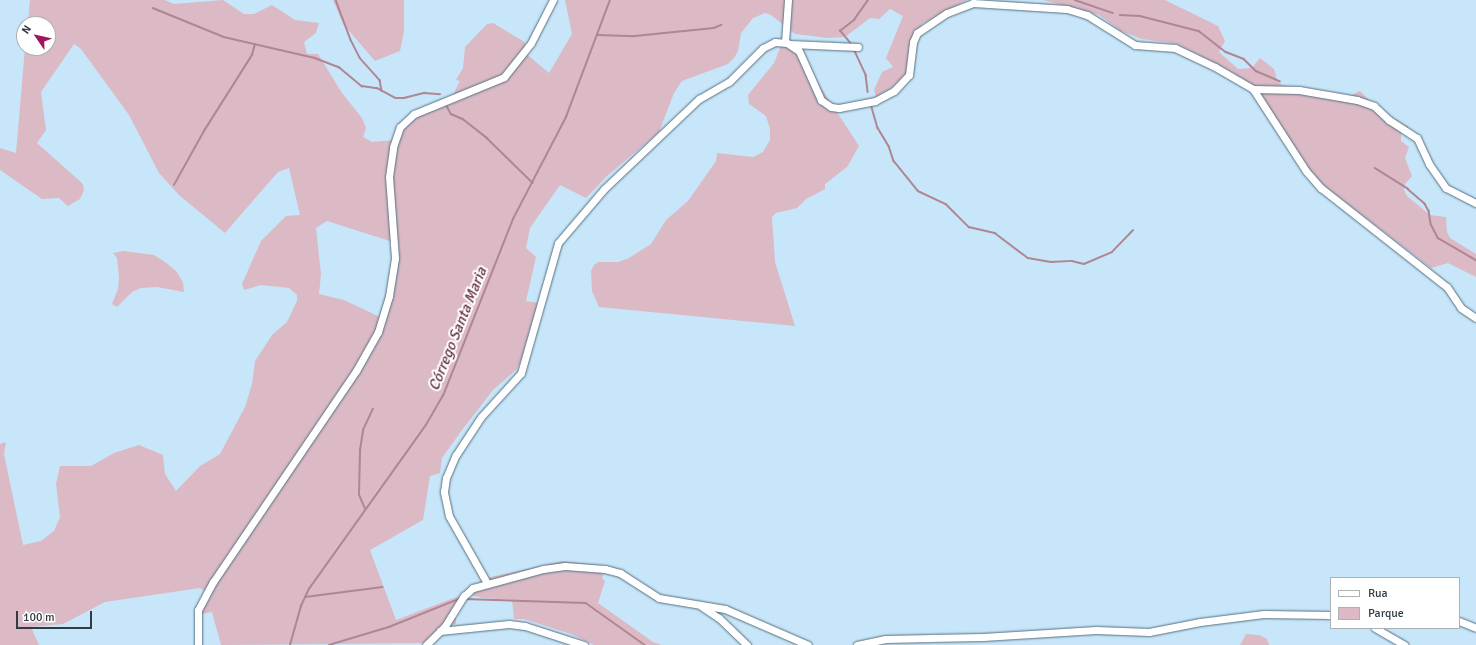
<!DOCTYPE html>
<meta charset="utf-8">
<style>
body{margin:0}
#map{position:relative;width:1476px;height:645px;overflow:hidden;background:#c8e6f9;font-family:Signika,sans-serif}
div>[style]{position:absolute}
.green>*{inset:0;background:#dbb9c5}
.stream>*{height:1.5px;margin:-0.75px;padding:0 0.75px;transform-origin:0.75px;border-radius:0.75px;background:#ae8694}
.roads{filter:drop-shadow(0 0 1px #557080) drop-shadow(0 0 1px #557080)}
.minor>*{height:7px;margin:-3.5px;padding:0 3.5px;transform-origin:3.5px;border-radius:3.5px;background:#fff}
span{translate:-50% -50%;white-space:nowrap;text-align:center;line-height:1.15;-webkit-text-stroke:4px #fff;paint-order:stroke}
.water-label{font-size:15px;color:#673047;font-style:italic}
.legend{position:absolute;left:1330px;top:577px;width:130px;height:52px;box-sizing:border-box;background:#fff;border:1px solid #acb1b4;margin:0;padding:5px 7px;list-style:none;font-size:12px;color:#303c44}
.legend li{display:flex;align-items:center;gap:8px;height:20px}
.legend b{width:20px;border:1px solid #acb1b4}
.north{position:absolute;left:16px;top:16px;width:40px;height:40px;box-sizing:border-box;background:#fff;border:1px solid #acb1b4;border-radius:50%;rotate:304deg;font-size:11px;font-weight:700;line-height:16px;text-align:center;color:#303c44}
.north::after{content:'';display:block;margin:auto;width:14px;height:18px;background:#9f135f;clip-path:polygon(50% 0,100% 100%,50% 72%,0 100%)}
.scale{position:absolute;left:16px;top:611px;width:76px;height:18px;box-sizing:border-box;border:2px solid #303c44;border-top:0;padding-left:5px;font-size:12px;line-height:14px;white-space:nowrap;color:#303c44;-webkit-text-stroke:3px #fff;paint-order:stroke}
</style>
<div id="map">
<div class="green">
<div style="clip-path:polygon(evenodd,30px 0,165px 0,174px 4px,223px 0,244px 14px,254px 14px,272px 5px,295px 20px,319px 23px,316px 33px,304px 42px,307px 54px,318px 54px,342px 93px,362px 118px,366px 128px,363px 137px,372px 142px,396px 140px,411px 118px,450px 101px,460px 81px,456px 80px,463px 68px,465px 47px,487px 24px,493px 23px,526px 43px,523px 51px,549px 73px,572px 34px,565px 0,967px 0,923px 23px,916px 33px,910px 67px,905px 76px,887px 91px,876px 97px,874px 90px,882px 72px,893px 67px,886px 58px,903px 16px,890px 9px,879px 19px,870px 18px,845px 37px,828px 38px,795px 34px,771px 15px,765px 13px,753px 18px,741px 33px,738px 51px,734px 58px,728px 64px,682px 81px,674px 93px,659px 132px,607px 176px,586px 198px,560px 185px,530px 228px,526px 248px,536px 257px,526px 301px,539px 303px,527px 348px,517px 369px,493px 390px,462px 430px,442px 458px,440px 473px,430px 476px,423px 520px,370px 550px,396px 620px,459px 596px,456px 607px,456px 624px,444px 626px,423px 643px,221px 645px,212px 612px,202px 614px,199px 612px,207px 592px,200px 588px,105px 602px,63px 624px,31px 627px,39px 645px,0 645px,0 444px,6px 442px,4px 454px,23px 545px,41px 541px,54px 531px,60px 517px,56px 484px,60px 466px,91px 466px,114px 453px,139px 445px,163px 455px,165px 474px,176px 491px,200px 466px,220px 454px,245px 407px,252px 384px,255px 361px,272px 335px,287px 322px,297px 301px,297px 295px,289px 288px,261px 285px,244px 290px,242px 284px,261px 241px,286px 216px,300px 215px,289px 168px,278px 172px,225px 233px,179px 195px,159px 173px,129px 115px,81px 49px,74px 44px,41px 92px,46px 130px,37px 143px,83px 184px,84px 190px,80px 199px,68px 206px,59px 198px,42px 199px,0 170px,0 148px,16px 153px,25px 48px,48px 48px,48px 24px,28px 24px,30px 0,327px 221px,393px 242px,392px 268px,380px 317px,344px 300px,319px 294px,321px 274px,316px 228px,327px 221px)"></div>
<div style="clip-path:polygon(333px 0,404px 0,404px 31px,400px 51px,375px 61px,343px 24px)"></div>
<div style="clip-path:polygon(1043px 0,1165px 0,1218px 26px,1225px 41px,1219px 52px,1238px 69px,1252px 68px,1260px 58px,1274px 69px,1277px 80px,1282px 85px,1343px 99px,1360px 91px,1379px 110px,1409px 127px,1401px 134px,1401px 141px,1409px 147px,1405px 158px,1412px 176px,1405px 184px,1404px 190px,1407px 196px,1430px 215px,1446px 217px,1447px 232px,1450px 238px,1476px 254px,1476px 277px,1448px 263px,1431px 268px,1319px 182px,1298px 159px,1279px 123px,1234px 73px,1177px 44px,1142px 39px,1121px 31px,1099px 15px)"></div>
<div style="clip-path:polygon(777px 38px,796px 49px,859px 146px,847px 167px,825px 184px,825px 189px,806px 199px,797px 208px,776px 213px,772px 217px,775px 262px,795px 326px,599px 307px,592px 291px,591px 271px,594px 265px,598px 262px,618px 262px,629px 258px,651px 244px,666px 220px,688px 201px,716px 161px,717px 153px,753px 157px,763px 152px,770px 140px,770px 129px,766px 116px,749px 104px,748px 95px,774px 63px,780px 48px)"></div>
<div style="clip-path:polygon(123px 251px,154px 255px,165px 262px,176px 271px,183px 282px,184px 292px,157px 287px,141px 288px,132px 292px,117px 307px,112px 304px,118px 289px,119px 277px,117px 258px,113px 253px)"></div>
<div style="clip-path:polygon(562px 561px,606px 566px,602px 578px,605px 581px,598px 603px,653px 642px,662px 645px,594px 645px,571px 634px,524px 619px,514px 619px,512px 600px,483px 598px,471px 595px,469px 591px,491px 577px)"></div>
<div style="clip-path:polygon(1246px 634px,1259px 635px,1267px 639px,1269px 645px,1240px 645px)"></div>
</div>
<div class="stream">
<div style="left:336px;top:0;width:43px;rotate:69.4deg"></div>
<div style="left:351px;top:40px;width:20px;rotate:63deg"></div>
<div style="left:360px;top:58px;width:30px;rotate:48deg"></div>
<div style="left:380px;top:80px;width:11px;rotate:80deg"></div>
<div style="left:1075px;top:0;width:40px;rotate:18.9deg"></div>
<div style="left:153px;top:8px;width:77px;rotate:22.2deg"></div>
<div style="left:224px;top:37px;width:93px;rotate:13deg"></div>
<div style="left:315px;top:58px;width:26px;rotate:21deg"></div>
<div style="left:339px;top:67px;width:30px;rotate:40deg"></div>
<div style="left:362px;top:86px;width:15px;rotate:8deg"></div>
<div style="left:377px;top:88px;width:21px;rotate:28deg"></div>
<div style="left:396px;top:98px;width:8px"></div>
<div style="left:404px;top:98px;width:21px;rotate:-14deg"></div>
<div style="left:424px;top:93px;width:16px;rotate:4deg"></div>
<div style="left:1120px;top:15px;width:20px;rotate:3deg"></div>
<div style="left:1140px;top:16px;width:61px;rotate:14.3deg"></div>
<div style="left:1199px;top:31px;width:34px;rotate:38deg"></div>
<div style="left:1226px;top:52px;width:19px;rotate:21deg"></div>
<div style="left:1244px;top:59px;width:17px;rotate:45deg"></div>
<div style="left:1256px;top:71px;width:26px;rotate:23deg"></div>
<div style="left:597px;top:35px;width:38px;rotate:2deg"></div>
<div style="left:635px;top:36px;width:79px;rotate:-5.8deg"></div>
<div style="left:714px;top:28px;width:8px;rotate:-23deg"></div>
<div style="left:851px;top:44px;width:17px;rotate:-130deg"></div>
<div style="left:840px;top:31px;width:18px;rotate:-38deg"></div>
<div style="left:854px;top:20px;width:24px;rotate:-55deg"></div>
<div style="left:854px;top:49px;width:29px;rotate:65deg"></div>
<div style="left:866px;top:75px;width:17px;rotate:83deg"></div>
<div style="left:446px;top:104px;width:11px;rotate:63deg"></div>
<div style="left:451px;top:114px;width:13px;rotate:23deg"></div>
<div style="left:463px;top:119px;width:31px;rotate:38deg"></div>
<div style="left:487px;top:138px;width:64px;rotate:44.4deg"></div>
<div style="left:871px;top:104px;width:25px;rotate:74deg"></div>
<div style="left:878px;top:128px;width:21px;rotate:59deg"></div>
<div style="left:889px;top:146px;width:16px;rotate:72deg"></div>
<div style="left:894px;top:161px;width:38px;rotate:51deg"></div>
<div style="left:918px;top:191px;width:31px;rotate:25deg"></div>
<div style="left:946px;top:204px;width:33px;rotate:45deg"></div>
<div style="left:969px;top:227px;width:27px;rotate:13deg"></div>
<div style="left:995px;top:233px;width:41px;rotate:37.1deg"></div>
<div style="left:1028px;top:258px;width:23px;rotate:10deg"></div>
<div style="left:1051px;top:262px;width:21px;rotate:-3deg"></div>
<div style="left:1072px;top:261px;width:12px;rotate:14deg"></div>
<div style="left:1084px;top:264px;width:30px;rotate:-23deg"></div>
<div style="left:1112px;top:252px;width:30px;rotate:-46deg"></div>
<div style="left:1375px;top:168px;width:39px;rotate:32deg"></div>
<div style="left:1408px;top:189px;width:23px;rotate:41deg"></div>
<div style="left:1425px;top:204px;width:8px;rotate:60deg"></div>
<div style="left:1429px;top:211px;width:13px;rotate:81deg"></div>
<div style="left:1431px;top:224px;width:16px;rotate:63deg"></div>
<div style="left:1438px;top:238px;width:44px;rotate:30.1deg"></div>
<div style="left:174px;top:185px;width:62px;rotate:-60.9deg"></div>
<div style="left:204px;top:131px;width:90px;rotate:-57.7deg"></div>
<div style="left:252px;top:55px;width:11px;rotate:-75deg"></div>
<div style="left:365px;top:509px;width:15px;rotate:-113deg"></div>
<div style="left:359px;top:495px;width:45px;rotate:-88.7deg"></div>
<div style="left:360px;top:450px;width:20px;rotate:-81deg"></div>
<div style="left:363px;top:430px;width:23px;rotate:-65deg"></div>
<div style="left:305px;top:597px;width:78px;rotate:-7.4deg"></div>
<div style="left:465px;top:599px;width:121px;rotate:1.9deg"></div>
<div style="left:586px;top:603px;width:72px;rotate:35.4deg"></div>
<div style="left:290px;top:645px;width:41px;rotate:-74.2deg"></div>
<div style="left:301px;top:606px;width:19px;rotate:-65deg"></div>
<div style="left:309px;top:589px;width:201px;rotate:-54.5deg"></div>
<div style="left:426px;top:425px;width:34px;rotate:-60deg"></div>
<div style="left:443px;top:396px;width:190px;rotate:-68.4deg"></div>
<div style="left:513px;top:219px;width:115px;rotate:-62.5deg"></div>
<div style="left:566px;top:117px;width:125px;rotate:-69.4deg"></div>
<div style="left:329px;top:645px;width:63px;rotate:-16.7deg"></div>
<div style="left:389px;top:627px;width:75px;rotate:-21.8deg"></div>
</div>
<div class="roads">
<div class="minor">
<div style="left:785px;top:42px;width:42px;rotate:-85.9deg"></div>
<div style="left:790px;top:44px;width:68px;rotate:2.5deg"></div>
<div style="left:1253px;top:89px;width:46px;rotate:1.2deg"></div>
<div style="left:1299px;top:90px;width:59px;rotate:9.8deg"></div>
<div style="left:1357px;top:100px;width:18px;rotate:19deg"></div>
<div style="left:1374px;top:106px;width:21px;rotate:43deg"></div>
<div style="left:1389px;top:120px;width:33px;rotate:33deg"></div>
<div style="left:1417px;top:138px;width:29px;rotate:65deg"></div>
<div style="left:1429px;top:164px;width:29px;rotate:55deg"></div>
<div style="left:1446px;top:188px;width:34px;rotate:27deg"></div>
<div style="left:487px;top:583px;width:77px;rotate:-119.6deg"></div>
<div style="left:449px;top:516px;width:25px;rotate:-102deg"></div>
<div style="left:444px;top:492px;width:14px;rotate:-82deg"></div>
<div style="left:446px;top:478px;width:25px;rotate:-67deg"></div>
<div style="left:456px;top:455px;width:45px;rotate:-56.7deg"></div>
<div style="left:481px;top:417px;width:59px;rotate:-47.7deg"></div>
<div style="left:521px;top:373px;width:135px;rotate:-74.1deg"></div>
<div style="left:558px;top:243px;width:71px;rotate:-49.6deg"></div>
<div style="left:604px;top:189px;width:131px;rotate:-43.5deg"></div>
<div style="left:699px;top:99px;width:34px;rotate:-30deg"></div>
<div style="left:729px;top:82px;width:48px;rotate:-45deg"></div>
<div style="left:763px;top:48px;width:13px;rotate:-27deg"></div>
<div style="left:775px;top:42px;width:12px;rotate:5deg"></div>
<div style="left:787px;top:43px;width:14px;rotate:34deg"></div>
<div style="left:799px;top:51px;width:54px;rotate:65.8deg"></div>
<div style="left:821px;top:100px;width:12px;rotate:35deg"></div>
<div style="left:831px;top:107px;width:8px;rotate:7deg"></div>
<div style="left:839px;top:108px;width:37px;rotate:-11deg"></div>
<div style="left:875px;top:101px;width:21px;rotate:-28deg"></div>
<div style="left:894px;top:91px;width:22px;rotate:-47deg"></div>
<div style="left:909px;top:75px;width:33px;rotate:-83deg"></div>
<div style="left:913px;top:42px;width:10px;rotate:-66deg"></div>
<div style="left:917px;top:33px;width:36px;rotate:-34deg"></div>
<div style="left:947px;top:13px;width:28px;rotate:-21deg"></div>
<div style="left:973px;top:3px;width:94px;rotate:3.7deg"></div>
<div style="left:1067px;top:9px;width:21px;rotate:17deg"></div>
<div style="left:1087px;top:15px;width:57px;rotate:32deg"></div>
<div style="left:1135px;top:45px;width:40px;rotate:4.3deg"></div>
<div style="left:1175px;top:48px;width:44px;rotate:25.4deg"></div>
<div style="left:1215px;top:67px;width:44px;rotate:30.1deg"></div>
<div style="left:1253px;top:89px;width:98px;rotate:57.1deg"></div>
<div style="left:1306px;top:171px;width:23px;rotate:49deg"></div>
<div style="left:1321px;top:188px;width:160px;rotate:38.2deg"></div>
<div style="left:1447px;top:287px;width:25px;rotate:56deg"></div>
<div style="left:1461px;top:308px;width:18px;rotate:34deg"></div>
<div style="left:701px;top:606px;width:22px;rotate:34deg"></div>
<div style="left:719px;top:618px;width:39px;rotate:44deg"></div>
<div style="left:1459px;top:621px;width:18px;rotate:22deg"></div>
<div style="left:1375px;top:628px;width:34px;rotate:30deg"></div>
<div style="left:440px;top:631px;width:69px;rotate:-5.8deg"></div>
<div style="left:509px;top:624px;width:16px;rotate:7deg"></div>
<div style="left:525px;top:626px;width:62px;rotate:17.9deg"></div>
<div style="left:198px;top:645px;width:35px;rotate:-90deg"></div>
<div style="left:198px;top:610px;width:32px;rotate:-62deg"></div>
<div style="left:213px;top:582px;width:255px;rotate:-55.9deg"></div>
<div style="left:356px;top:371px;width:45px;rotate:-60.6deg"></div>
<div style="left:378px;top:332px;width:38px;rotate:-73deg"></div>
<div style="left:389px;top:296px;width:38px;rotate:-81deg"></div>
<div style="left:395px;top:258px;width:81px;rotate:-94.2deg"></div>
<div style="left:389px;top:177px;width:30px;rotate:-82deg"></div>
<div style="left:393px;top:147px;width:21px;rotate:-71deg"></div>
<div style="left:400px;top:127px;width:19px;rotate:-43deg"></div>
<div style="left:414px;top:114px;width:97px;rotate:-22.3deg"></div>
<div style="left:504px;top:77px;width:43px;rotate:-51.5deg"></div>
<div style="left:531px;top:43px;width:48px;rotate:-62.9deg"></div>
<div style="left:426px;top:645px;width:27px;rotate:-45deg"></div>
<div style="left:445px;top:626px;width:36px;rotate:-58deg"></div>
<div style="left:464px;top:596px;width:12px;rotate:-42deg"></div>
<div style="left:473px;top:588px;width:73px;rotate:-15.2deg"></div>
<div style="left:543px;top:569px;width:22px;rotate:-8deg"></div>
<div style="left:565px;top:566px;width:40px;rotate:4.3deg"></div>
<div style="left:605px;top:569px;width:16px;rotate:15deg"></div>
<div style="left:620px;top:573px;width:46px;rotate:32.7deg"></div>
<div style="left:659px;top:598px;width:67px;rotate:9.5deg"></div>
<div style="left:725px;top:609px;width:90px;rotate:23.4deg"></div>
<div style="left:857px;top:645px;width:29px;rotate:-12deg"></div>
<div style="left:885px;top:639px;width:98px;rotate:-1.2deg"></div>
<div style="left:983px;top:637px;width:113px;rotate:-3.5deg"></div>
<div style="left:1096px;top:630px;width:53px;rotate:2.2deg"></div>
<div style="left:1149px;top:632px;width:52px;rotate:-11.1deg"></div>
<div style="left:1200px;top:622px;width:64px;rotate:-7.1deg"></div>
<div style="left:1264px;top:614px;width:67px;rotate:0.9deg"></div>
</div>
</div>
<div class="water-label">
<span style="left:458px;top:329px;rotate:-68deg">Córrego Santa Maria</span>
</div>
<ul class="legend">
<li><b style="height:5px;background:#fff"></b>Rua</li>
<li><b style="height:11px;background:#dbb9c5"></b>Parque</li>
</ul>
<div class="north">N</div>
<div class="scale">100 m</div>
</div>
